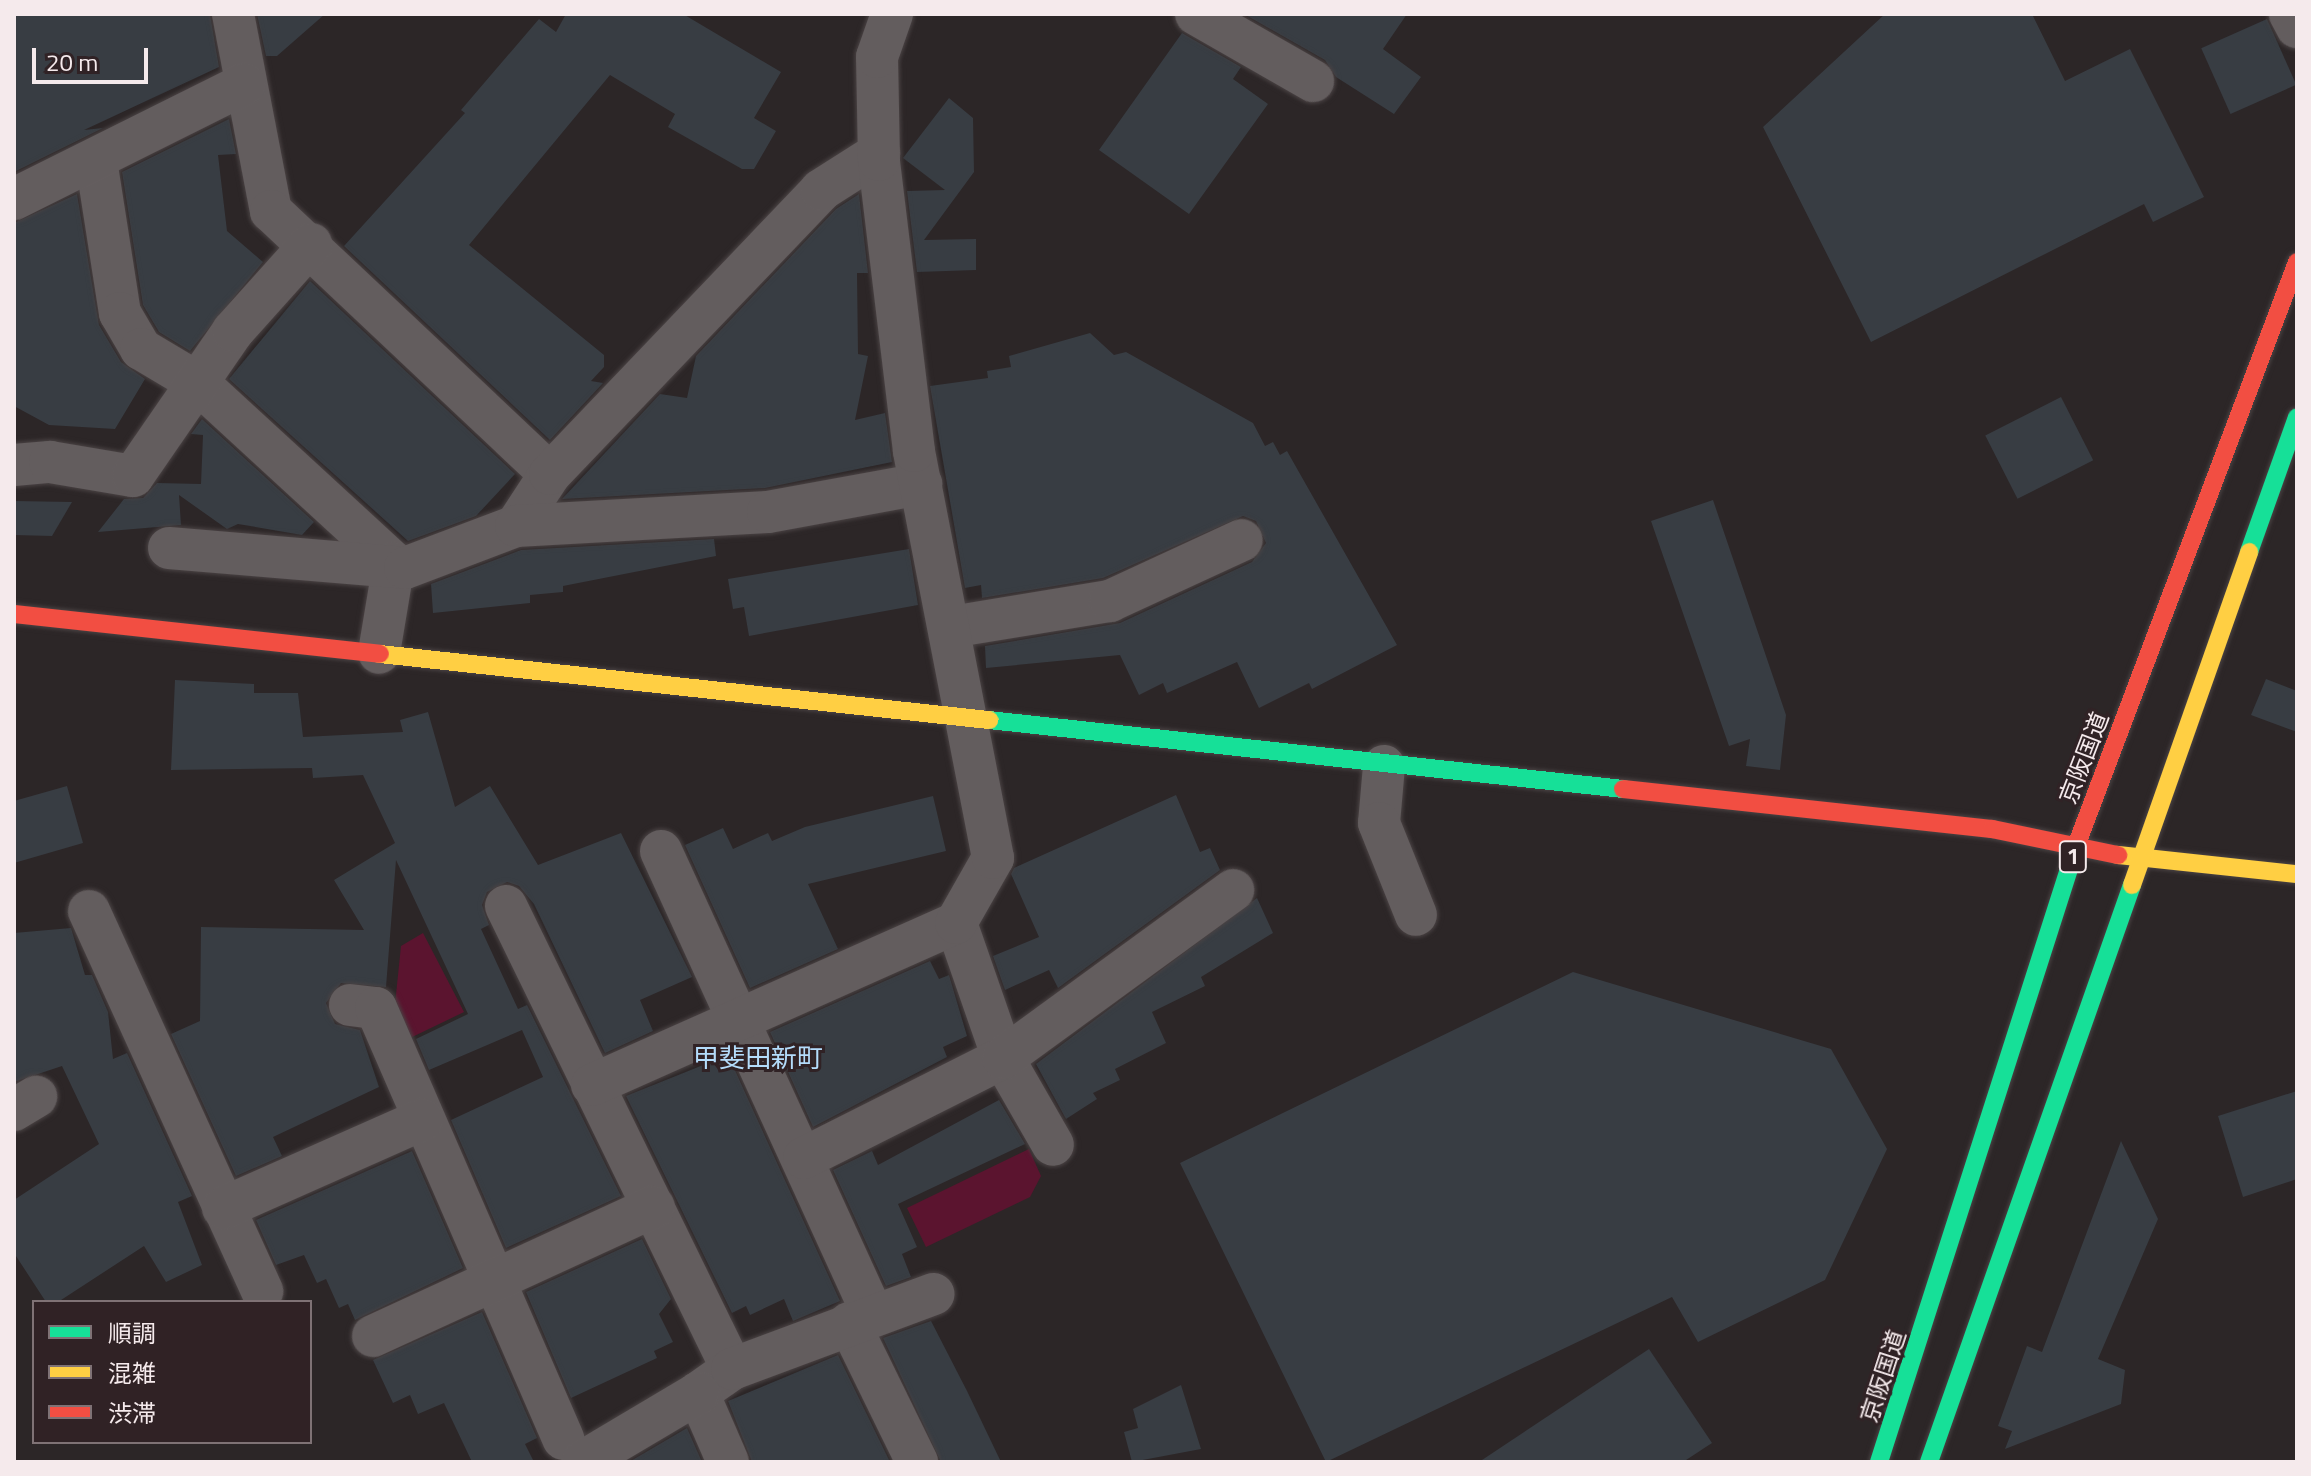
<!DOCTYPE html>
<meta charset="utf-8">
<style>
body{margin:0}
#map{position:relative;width:2311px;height:1476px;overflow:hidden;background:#2c2627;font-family:"Titillium Web","Noto Sans JP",sans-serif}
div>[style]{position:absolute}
.green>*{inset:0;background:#5b142f}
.building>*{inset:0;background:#383d43;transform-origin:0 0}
.roads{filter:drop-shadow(0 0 2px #4a4344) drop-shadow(0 0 2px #4a4344)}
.street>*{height:42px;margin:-21px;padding:0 21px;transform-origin:21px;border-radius:21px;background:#635d5e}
.fast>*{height:18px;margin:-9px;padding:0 9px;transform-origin:9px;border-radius:9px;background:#16e098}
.slow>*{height:18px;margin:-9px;padding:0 9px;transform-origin:9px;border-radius:9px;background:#ffcf43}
.jam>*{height:18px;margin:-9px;padding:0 9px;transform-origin:9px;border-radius:9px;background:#f24e42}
span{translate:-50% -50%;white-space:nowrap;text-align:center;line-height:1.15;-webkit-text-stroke:6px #302225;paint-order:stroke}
.shield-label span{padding:2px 6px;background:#302225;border:2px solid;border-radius:6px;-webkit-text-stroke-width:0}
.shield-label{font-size:22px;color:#f5eaec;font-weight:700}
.street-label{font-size:24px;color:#f5eaec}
.neighbourhood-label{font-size:26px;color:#b4dcfb}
.frame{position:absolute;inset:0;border:16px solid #f5eaec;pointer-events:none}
.legend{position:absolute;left:32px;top:1300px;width:280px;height:144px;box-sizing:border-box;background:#302225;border:2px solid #7f7275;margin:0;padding:10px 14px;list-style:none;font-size:24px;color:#f5eaec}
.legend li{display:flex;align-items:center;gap:16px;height:40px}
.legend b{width:40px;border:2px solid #7f7275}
.scale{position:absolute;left:32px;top:48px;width:116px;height:36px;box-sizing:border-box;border:4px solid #f5eaec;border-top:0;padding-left:10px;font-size:24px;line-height:28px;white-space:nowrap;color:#f5eaec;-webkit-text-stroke:6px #302225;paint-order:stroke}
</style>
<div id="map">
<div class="green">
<div style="clip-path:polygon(423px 933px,464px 1012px,406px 1040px,394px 1014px,401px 946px)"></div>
<div style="clip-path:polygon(1029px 1149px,1041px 1176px,1030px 1197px,926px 1247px,907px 1208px)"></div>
</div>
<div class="building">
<div style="clip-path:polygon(14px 14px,210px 14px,219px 67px,84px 130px,103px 128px,14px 172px)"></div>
<div style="clip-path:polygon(257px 14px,325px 14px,277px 56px,266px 56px)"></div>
<div style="clip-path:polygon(566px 14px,683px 14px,781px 72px,754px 118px,776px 131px,754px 169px,742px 169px,668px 127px,675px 114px,610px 75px,469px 245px,604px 355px,604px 367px,591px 381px,603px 383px,550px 440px,344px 246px,465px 113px,461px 110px,539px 19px,556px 32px)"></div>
<div style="clip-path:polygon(1244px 14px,1407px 14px,1383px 49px,1421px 77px,1394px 114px,1336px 77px,1325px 60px)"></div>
<div style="clip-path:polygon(1885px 14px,2032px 14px,2065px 81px,2130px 49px,2204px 197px,2153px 222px,2144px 204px,1871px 342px,1763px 127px)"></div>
<div style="left:2267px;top:19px;width:72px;height:72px;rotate:66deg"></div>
<div style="clip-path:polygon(1182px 33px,1241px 67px,1233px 79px,1268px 104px,1189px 214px,1099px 150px)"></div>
<div style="clip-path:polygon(949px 98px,973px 118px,974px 172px,924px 240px,976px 239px,976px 270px,917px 272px,907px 191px,945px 190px,903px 158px)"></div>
<div style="clip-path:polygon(229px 119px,236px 154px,218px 155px,227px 231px,263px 262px,190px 351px,159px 332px,143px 305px,122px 172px)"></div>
<div style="clip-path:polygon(77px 194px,99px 325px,121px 362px,145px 379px,115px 429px,49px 425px,14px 406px,14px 223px)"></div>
<div style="clip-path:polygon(859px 194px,868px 273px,857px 273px,858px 354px,868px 356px,855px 420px,885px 413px,892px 462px,765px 488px,562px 499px,660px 394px,687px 398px,696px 356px,836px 209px)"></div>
<div style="clip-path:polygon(310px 281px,515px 474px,476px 516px,408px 541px,229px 379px)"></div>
<div style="clip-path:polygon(1090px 333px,1114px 355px,1126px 352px,1253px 423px,1265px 446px,1273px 442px,1280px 455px,1287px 451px,1397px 645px,1312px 689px,1309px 683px,1259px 708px,1237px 662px,1167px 693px,1163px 683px,1139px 695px,1120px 655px,986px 668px,985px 646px,1120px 623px,1252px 562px,1266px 543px,1256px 521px,1243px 516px,1103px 578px,982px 598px,981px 585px,965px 588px,930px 386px,988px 378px,987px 371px,1011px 367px,1009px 356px)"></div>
<div style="left:2061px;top:397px;width:71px;height:85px;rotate:63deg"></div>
<div style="clip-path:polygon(202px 419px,314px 522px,302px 535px,238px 524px,227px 529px,179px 495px,181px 525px,98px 532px,124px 499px,143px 498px,157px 483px,201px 484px,203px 435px,191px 434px)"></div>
<div style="clip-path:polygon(1713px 500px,1786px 715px,1780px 770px,1746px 766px,1750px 739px,1729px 746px,1651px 521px)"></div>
<div style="clip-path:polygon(14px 501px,72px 502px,52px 536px,14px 535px)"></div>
<div style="clip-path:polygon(714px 539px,716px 556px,563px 586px,563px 592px,530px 595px,530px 603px,433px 613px,431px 584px,521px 550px)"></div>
<div style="clip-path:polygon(909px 549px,918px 605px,749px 636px,744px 607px,733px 609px,728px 579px)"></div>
<div style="clip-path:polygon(2266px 679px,2297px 691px,2297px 732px,2251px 715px)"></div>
<div style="clip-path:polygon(175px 680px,254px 684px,254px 693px,298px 693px,303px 737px,403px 732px,400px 720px,428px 712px,455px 807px,490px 786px,538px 865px,621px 833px,692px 977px,640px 1000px,653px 1031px,605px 1053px,534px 904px,519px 886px,507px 882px,487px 892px,482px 905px,489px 925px,481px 929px,518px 1009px,527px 1005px,621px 1196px,506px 1248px,451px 1120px,543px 1077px,522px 1030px,429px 1070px,416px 1039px,468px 1014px,396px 860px,386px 987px,341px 983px,326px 1003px,335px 1024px,360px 1030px,379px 1087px,273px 1137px,282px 1156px,236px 1176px,171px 1034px,200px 1021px,201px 927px,364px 930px,334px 880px,395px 843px,363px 775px,313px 778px,312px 768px,171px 770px)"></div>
<div style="clip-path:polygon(67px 786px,83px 843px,14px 863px,14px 801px)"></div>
<div style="clip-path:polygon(1176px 795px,1200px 852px,1210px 848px,1220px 870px,1058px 988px,1049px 970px,1005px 990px,993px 956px,1039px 937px,1011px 874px,1014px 868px)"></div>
<div style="clip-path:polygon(933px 796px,946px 851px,808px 884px,838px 949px,750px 988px,685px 845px,723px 828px,733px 849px,768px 833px,772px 841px,805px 827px)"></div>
<div style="clip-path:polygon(1257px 898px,1273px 933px,1201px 977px,1205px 986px,1152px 1012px,1166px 1043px,1115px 1069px,1120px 1080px,1093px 1093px,1097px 1099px,1066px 1119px,1036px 1064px)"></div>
<div style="clip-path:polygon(71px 928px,85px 975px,92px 975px,108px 1012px,113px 1059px,127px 1053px,192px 1196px,178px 1202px,202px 1265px,166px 1282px,144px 1246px,58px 1302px,46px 1302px,14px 1253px,14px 1200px,99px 1144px,62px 1066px,14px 1082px,14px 933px)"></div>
<div style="clip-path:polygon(930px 961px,939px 979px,949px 975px,967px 1036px,943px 1047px,947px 1057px,813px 1127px,770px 1032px)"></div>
<div style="clip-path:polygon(1573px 972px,1831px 1049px,1887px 1149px,1825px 1280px,1698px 1342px,1672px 1297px,1326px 1462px,1180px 1163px)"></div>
<div style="clip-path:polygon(728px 1055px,840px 1301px,793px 1321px,784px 1299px,750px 1315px,746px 1306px,732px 1313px,626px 1096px)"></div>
<div style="clip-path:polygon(2297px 1091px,2297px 1179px,2243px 1197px,2218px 1116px)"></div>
<div style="clip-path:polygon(999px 1100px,1025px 1144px,898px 1204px,917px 1247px,902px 1254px,911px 1277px,886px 1286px,833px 1170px,872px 1151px,878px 1165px)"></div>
<div style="clip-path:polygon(2121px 1141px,2158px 1219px,2098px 1359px,2125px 1370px,2121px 1404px,2005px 1449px,2012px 1431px,1998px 1426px,2027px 1346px,2042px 1352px)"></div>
<div style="clip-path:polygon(412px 1151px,463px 1268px,355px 1320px,348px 1304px,339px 1308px,326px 1279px,317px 1283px,304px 1255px,276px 1265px,256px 1220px)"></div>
<div style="clip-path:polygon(642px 1239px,671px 1299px,659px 1314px,673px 1342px,654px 1351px,657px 1358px,571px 1398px,526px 1292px)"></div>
<div style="clip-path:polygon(482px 1312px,537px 1438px,525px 1444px,534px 1462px,472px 1462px,444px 1403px,418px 1414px,410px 1395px,393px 1403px,373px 1360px)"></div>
<div style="clip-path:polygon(931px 1321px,967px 1391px,1001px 1462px,941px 1462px,883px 1338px)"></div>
<div style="clip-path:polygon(1649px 1349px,1712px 1443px,1683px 1462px,1479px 1462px)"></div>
<div style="clip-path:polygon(838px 1355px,890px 1462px,752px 1462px,728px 1401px)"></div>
<div style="clip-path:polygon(1181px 1385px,1201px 1449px,1132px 1462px,1124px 1432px,1138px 1428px,1133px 1409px)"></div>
<div style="clip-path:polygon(687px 1428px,702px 1462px,629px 1462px)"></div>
</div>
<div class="roads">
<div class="street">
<div style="left:233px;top:14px;width:201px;rotate:79.1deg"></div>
<div style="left:271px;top:211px;width:383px;rotate:43.3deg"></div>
<div style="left:550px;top:474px;width:62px;rotate:123.2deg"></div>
<div style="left:1196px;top:14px;width:135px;rotate:29.8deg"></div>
<div style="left:2290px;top:14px;width:15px;rotate:62deg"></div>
<div style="left:96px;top:160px;width:155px;rotate:81.1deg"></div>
<div style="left:120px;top:313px;width:42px;rotate:59.7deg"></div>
<div style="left:141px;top:349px;width:66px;rotate:30.8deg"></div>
<div style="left:198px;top:383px;width:266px;rotate:42.6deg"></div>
<div style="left:394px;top:563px;width:91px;rotate:99.5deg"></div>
<div style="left:14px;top:199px;width:258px;rotate:-26.5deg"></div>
<div style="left:14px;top:465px;width:36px;rotate:-5deg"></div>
<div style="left:50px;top:462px;width:84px;rotate:9.6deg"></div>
<div style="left:133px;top:476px;width:176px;rotate:-55.4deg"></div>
<div style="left:233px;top:331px;width:117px;rotate:-48.1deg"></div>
<div style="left:550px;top:474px;width:393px;rotate:-46.3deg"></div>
<div style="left:821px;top:190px;width:69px;rotate:-32.5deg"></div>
<div style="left:169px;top:548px;width:237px;rotate:4.8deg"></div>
<div style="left:405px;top:568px;width:119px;rotate:-20.7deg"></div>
<div style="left:516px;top:526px;width:252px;rotate:-3.2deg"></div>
<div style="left:768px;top:512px;width:156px;rotate:-10.4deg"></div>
<div style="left:951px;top:627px;width:161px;rotate:-9.3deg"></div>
<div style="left:1110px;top:601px;width:145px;rotate:-24.8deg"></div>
<div style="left:1384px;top:766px;width:57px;rotate:95deg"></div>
<div style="left:1379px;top:823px;width:99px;rotate:68.1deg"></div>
<div style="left:661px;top:851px;width:508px;rotate:65.45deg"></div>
<div style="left:506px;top:906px;width:515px;rotate:63.98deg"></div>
<div style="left:732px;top:1369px;width:42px;rotate:144.8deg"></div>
<div style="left:698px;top:1393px;width:75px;rotate:66.5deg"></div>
<div style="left:89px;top:911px;width:418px;rotate:65.5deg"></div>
<div style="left:956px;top:923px;width:143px;rotate:70.8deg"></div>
<div style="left:1003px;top:1058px;width:100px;rotate:60.1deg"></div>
<div style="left:350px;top:1005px;width:26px;rotate:7deg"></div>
<div style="left:376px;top:1008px;width:470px;rotate:66.5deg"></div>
<div style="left:592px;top:1085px;width:398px;rotate:-24deg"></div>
<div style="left:956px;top:923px;width:75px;rotate:-60.4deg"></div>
<div style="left:993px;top:858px;width:415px;rotate:-101deg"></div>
<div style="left:914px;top:451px;width:293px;rotate:-96.9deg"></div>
<div style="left:879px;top:160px;width:103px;rotate:-91.1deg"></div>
<div style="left:877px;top:57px;width:46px;rotate:-70.8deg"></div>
<div style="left:14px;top:1110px;width:26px;rotate:-31deg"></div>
<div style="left:804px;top:1158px;width:223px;rotate:-26.7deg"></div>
<div style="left:1003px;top:1058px;width:285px;rotate:-36.1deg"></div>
<div style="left:223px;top:1208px;width:218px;rotate:-23.9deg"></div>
<div style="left:849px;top:1323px;width:155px;rotate:63.9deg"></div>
<div style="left:373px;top:1336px;width:309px;rotate:-24.7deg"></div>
<div style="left:732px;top:1369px;width:215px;rotate:-20.4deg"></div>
<div style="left:582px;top:1462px;width:135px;rotate:-30.7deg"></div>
</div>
<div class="fast">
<div style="left:2249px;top:552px;width:143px;rotate:-70.4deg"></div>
<div style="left:989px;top:720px;width:638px;rotate:6.21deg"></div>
<div style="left:1879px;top:1462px;width:652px;rotate:-72.23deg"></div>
<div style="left:1929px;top:1462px;width:612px;rotate:-70.62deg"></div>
</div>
<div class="slow">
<div style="left:380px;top:654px;width:613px;rotate:6.19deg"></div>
<div style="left:2118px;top:855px;width:180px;rotate:6.1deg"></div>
<div style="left:2132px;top:885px;width:353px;rotate:-70.6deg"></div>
</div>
<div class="jam">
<div style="left:14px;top:614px;width:368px;rotate:6.2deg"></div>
<div style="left:1623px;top:789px;width:371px;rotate:6.2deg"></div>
<div style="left:1992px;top:829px;width:129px;rotate:11.7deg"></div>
<div style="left:2078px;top:841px;width:619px;rotate:-69.28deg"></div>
</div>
</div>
<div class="shield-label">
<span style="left:2073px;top:857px">1</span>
</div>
<div class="street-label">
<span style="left:2084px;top:758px;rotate:-69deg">京阪国道</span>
<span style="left:1883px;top:1376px;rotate:-72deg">京阪国道</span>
</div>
<div class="neighbourhood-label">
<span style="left:758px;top:1058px">甲斐田新町</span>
</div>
<div class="frame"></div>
<ul class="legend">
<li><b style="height:10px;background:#16e098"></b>順調</li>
<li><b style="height:10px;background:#ffcf43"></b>混雑</li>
<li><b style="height:10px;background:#f24e42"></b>渋滞</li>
</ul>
<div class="scale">20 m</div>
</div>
